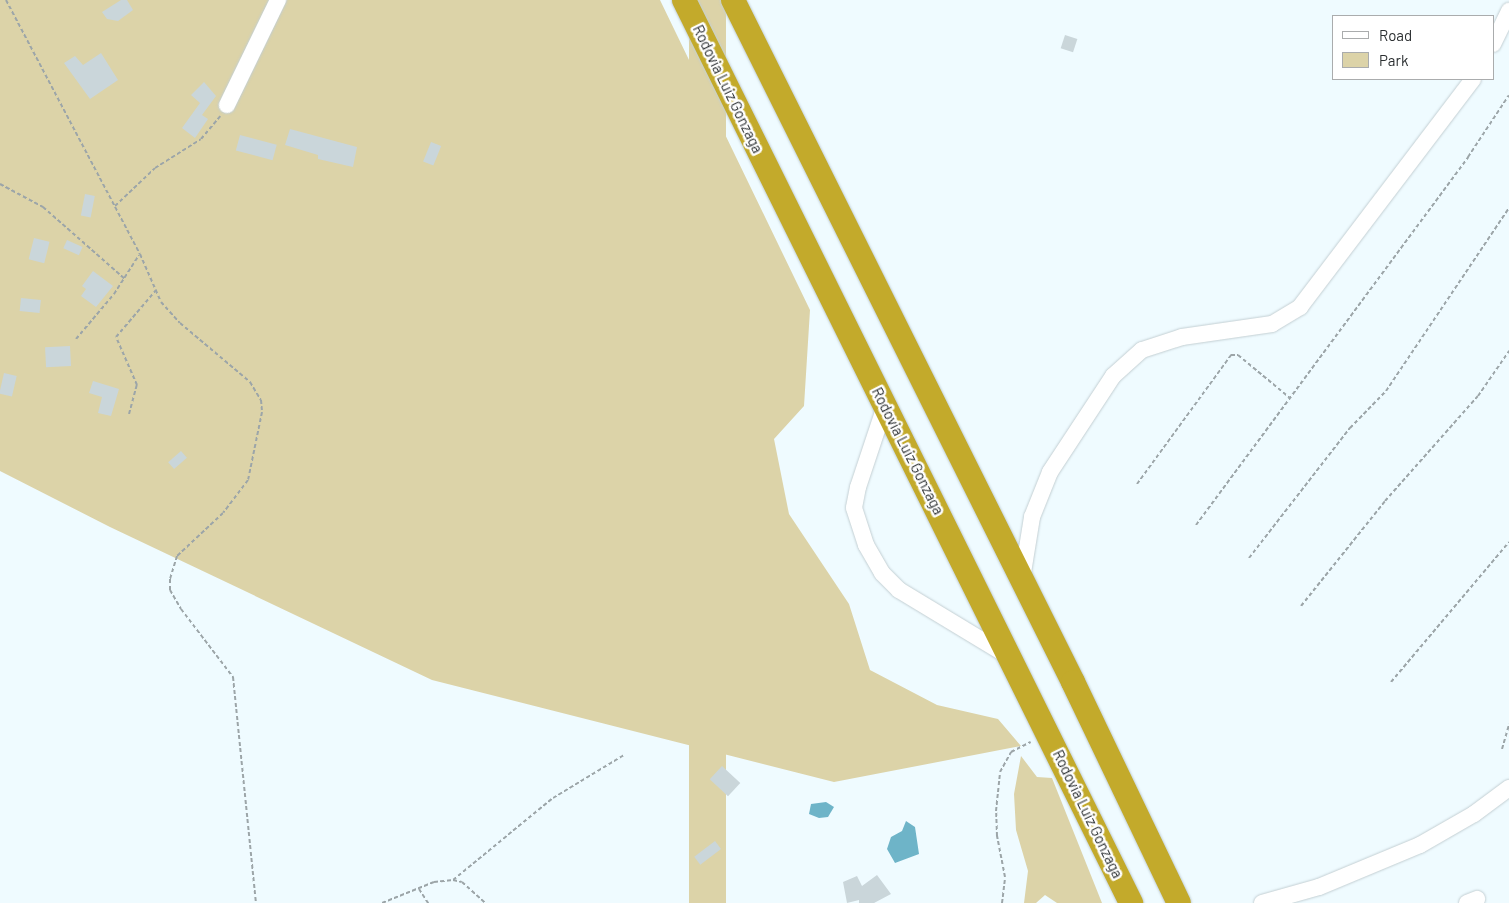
<!DOCTYPE html>
<style>
body{margin:0}
#map{position:relative;width:1509px;height:903px;overflow:hidden;background:#effbff;font-family:Barlow,sans-serif}
div>[style]{position:absolute}
.green>*{inset:0;background:#dcd3a8;transform-origin:0 0}
.water>*{inset:0;background:#6eb4c8}
.building>*{inset:0;background:#cad6da;transform-origin:0 0}
.path>*{height:2px;margin-top:-1px;transform-origin:0;background:repeating-linear-gradient(90deg,#9ca5a8 0 4px,transparent 0 6.5px)}
.roads{filter:drop-shadow(0 0 1px #c3cfd3) drop-shadow(0 0 1px #c3cfd3)}
.minor>*{height:16px;margin:-8px;padding:0 8px;transform-origin:8px;border-radius:8px;background:#fff}
.highway>*{height:24px;margin:-12px;padding:0 12px;transform-origin:12px;border-radius:12px;background:#c3aa2b}
span{translate:-50% -50%;white-space:nowrap;text-align:center;line-height:1.15;-webkit-text-stroke:5px #fff;paint-order:stroke}
.street-label{font-size:15px;color:#2b2f31}
.legend{position:absolute;left:1332px;top:15px;width:162px;height:65px;box-sizing:border-box;background:#fff;border:1px solid #aaacad;margin:0;padding:6px 9px;list-style:none;font-size:15px;color:#2b2f31}
.legend li{display:flex;align-items:center;gap:10px;height:25px}
.legend b{width:25px;border:1px solid #aaacad}
</style>
<div id="map">
<div class="green">
<div style="clip-path:polygon(0 0,660px 0,810px 310px,804px 406px,774px 439px,789px 514px,849px 604px,870px 670px,937px 705px,998px 719px,1021px 746px,834px 782px,432px 680px,110px 527px,0 471px)"></div>
<div style="left:689px;top:0;width:37px;height:1006px"></div>
<div style="clip-path:polygon(1021px 756px,1037px 777px,1052px 778px,1102px 903px,1057px 903px,1045px 895px,1036px 903px,1024px 903px,1028px 871px,1016px 830px,1014px 794px)"></div>
</div>
<div class="water">
<div style="clip-path:polygon(826px 802px,834px 807px,828px 817px,819px 818px,809px 814px,811px 804px)"></div>
<div style="clip-path:polygon(906px 821px,915px 827px,919px 854px,895px 863px,887px 849px,891px 837px,902px 831px)"></div>
</div>
<div class="building">
<div style="clip-path:polygon(121px 0,127px 0,133px 10px,118px 21px,107px 19px,102px 12px)"></div>
<div style="left:1065px;top:35px;width:13px;height:14px;rotate:18deg"></div>
<div style="clip-path:polygon(101px 53px,118px 80px,90px 99px,64px 63px,75px 56px,83px 65px)"></div>
<div style="clip-path:polygon(204px 82px,216px 96px,202px 115px,208px 119px,195px 138px,182px 128px,200px 103px,191px 95px)"></div>
<div style="clip-path:polygon(290px 129px,357px 147px,353px 167px,318px 159px,318px 155px,285px 145px)"></div>
<div style="left:240px;top:135px;width:38px;height:16px;rotate:15deg"></div>
<div style="left:431px;top:142px;width:11px;height:21px;rotate:22deg"></div>
<div style="left:85px;top:194px;width:10px;height:22px;rotate:11deg"></div>
<div style="left:34px;top:238px;width:16px;height:22px;rotate:14deg"></div>
<div style="left:67px;top:240px;width:17px;height:9px;rotate:24deg"></div>
<div style="clip-path:polygon(93px 271px,113px 286px,96px 307px,81px 296px,86px 289px,82px 286px)"></div>
<div style="left:21px;top:298px;width:20px;height:13px;rotate:6deg"></div>
<div style="left:70px;top:346px;width:20px;height:25px;rotate:87deg"></div>
<div style="left:4px;top:373px;width:13px;height:21px;rotate:13deg"></div>
<div style="clip-path:polygon(93px 381px,119px 389px,111px 416px,98px 413px,102px 397px,89px 393px)"></div>
<div style="left:181px;top:451px;width:9px;height:17px;rotate:49deg"></div>
<div style="left:722px;top:766px;width:25px;height:18px;rotate:43deg"></div>
<div style="left:715px;top:841px;width:10px;height:26px;rotate:53deg"></div>
<div style="clip-path:polygon(877px 875px,891px 894px,874px 903px,859px 903px,859px 900px,847px 903px,843px 882px,857px 876px,862px 886px)"></div>
</div>
<div class="path">
<div style="left:6px;top:0;width:287px;rotate:62.2deg"></div>
<div style="left:140px;top:254px;width:52px;rotate:66.4deg"></div>
<div style="left:161px;top:302px;width:28px;rotate:48deg"></div>
<div style="left:180px;top:323px;width:92px;rotate:40.1deg"></div>
<div style="left:250px;top:382px;width:21px;rotate:59deg"></div>
<div style="left:261px;top:400px;width:12px;rotate:85deg"></div>
<div style="left:262px;top:412px;width:69px;rotate:101.6deg"></div>
<div style="left:248px;top:480px;width:41px;rotate:127.1deg"></div>
<div style="left:223px;top:513px;width:63px;rotate:136.9deg"></div>
<div style="left:177px;top:556px;width:24px;rotate:107deg"></div>
<div style="left:170px;top:579px;width:11px;rotate:90deg"></div>
<div style="left:170px;top:590px;width:22px;rotate:60deg"></div>
<div style="left:181px;top:609px;width:86px;rotate:52.6deg"></div>
<div style="left:233px;top:677px;width:227px;rotate:84.2deg"></div>
<div style="left:0;top:184px;width:49px;rotate:28.1deg"></div>
<div style="left:43px;top:207px;width:109px;rotate:41.3deg"></div>
<div style="left:115px;top:206px;width:55px;rotate:-43.5deg"></div>
<div style="left:155px;top:168px;width:54px;rotate:-32.2deg"></div>
<div style="left:201px;top:139px;width:30px;rotate:-50deg"></div>
<div style="left:76px;top:339px;width:59px;rotate:-49.8deg"></div>
<div style="left:114px;top:294px;width:46px;rotate:-57.3deg"></div>
<div style="left:129px;top:414px;width:30px;rotate:-75deg"></div>
<div style="left:137px;top:385px;width:52px;rotate:-113.6deg"></div>
<div style="left:116px;top:337px;width:62px;rotate:-49.6deg"></div>
<div style="left:1137px;top:484px;width:160px;rotate:-53.9deg"></div>
<div style="left:1231px;top:355px;width:7px"></div>
<div style="left:1238px;top:355px;width:67px;rotate:39.6deg"></div>
<div style="left:1196px;top:525px;width:458px;rotate:-53.5deg"></div>
<div style="left:1468px;top:157px;width:74px;rotate:-56.5deg"></div>
<div style="left:1249px;top:558px;width:165px;rotate:-52.2deg"></div>
<div style="left:1350px;top:428px;width:52px;rotate:-45.8deg"></div>
<div style="left:1386px;top:391px;width:220px;rotate:-56.1deg"></div>
<div style="left:1301px;top:606px;width:134px;rotate:-51.3deg"></div>
<div style="left:1385px;top:501px;width:140px;rotate:-48.5deg"></div>
<div style="left:1478px;top:396px;width:55px;rotate:-55.4deg"></div>
<div style="left:1391px;top:682px;width:183px;rotate:-49.9deg"></div>
<div style="left:1502px;top:749px;width:26px;rotate:-74deg"></div>
<div style="left:453px;top:880px;width:129px;rotate:-39.4deg"></div>
<div style="left:553px;top:798px;width:83px;rotate:-31.2deg"></div>
<div style="left:419px;top:889px;width:17px;rotate:57deg"></div>
<div style="left:382px;top:903px;width:56px;rotate:-22deg"></div>
<div style="left:434px;top:882px;width:19px;rotate:-6deg"></div>
<div style="left:453px;top:880px;width:9px;rotate:13deg"></div>
<div style="left:462px;top:882px;width:31px;rotate:42deg"></div>
<div style="left:1002px;top:903px;width:26px;rotate:-83deg"></div>
<div style="left:1005px;top:877px;width:42px;rotate:-101deg"></div>
<div style="left:997px;top:836px;width:25px;rotate:-92deg"></div>
<div style="left:996px;top:811px;width:39px;rotate:-84deg"></div>
<div style="left:1000px;top:772px;width:23px;rotate:-61deg"></div>
<div style="left:1011px;top:752px;width:22px;rotate:-27deg"></div>
</div>
<div class="roads">
<div class="minor">
<div style="left:1493px;top:44px;width:37px;rotate:-64deg"></div>
<div style="left:227px;top:105px;width:117px;rotate:-64.1deg"></div>
<div style="left:885px;top:406px;width:85px;rotate:108.4deg"></div>
<div style="left:858px;top:487px;width:21px;rotate:101deg"></div>
<div style="left:854px;top:508px;width:39px;rotate:72deg"></div>
<div style="left:866px;top:545px;width:32px;rotate:60deg"></div>
<div style="left:882px;top:573px;width:24px;rotate:45deg"></div>
<div style="left:899px;top:590px;width:127px;rotate:31.2deg"></div>
<div style="left:1022px;top:579px;width:63px;rotate:-80.8deg"></div>
<div style="left:1032px;top:517px;width:48px;rotate:-68.2deg"></div>
<div style="left:1050px;top:472px;width:115px;rotate:-56.7deg"></div>
<div style="left:1113px;top:376px;width:39px;rotate:-42deg"></div>
<div style="left:1142px;top:350px;width:42px;rotate:-18deg"></div>
<div style="left:1182px;top:337px;width:91px;rotate:-8.2deg"></div>
<div style="left:1272px;top:324px;width:33px;rotate:-31deg"></div>
<div style="left:1300px;top:307px;width:286px;rotate:-52.8deg"></div>
<div style="left:1262px;top:903px;width:59px;rotate:-15.7deg"></div>
<div style="left:1319px;top:887px;width:109px;rotate:-22.6deg"></div>
<div style="left:1420px;top:845px;width:62px;rotate:-29.9deg"></div>
<div style="left:1474px;top:814px;width:44px;rotate:-36.6deg"></div>
<div style="left:1467px;top:903px;width:11px;rotate:-22deg"></div>
</div>
<div class="highway">
<div style="left:684px;top:0;width:1008px;rotate:63.66deg"></div>
<div style="left:733px;top:0;width:762px;rotate:63.5deg"></div>
<div style="left:1073px;top:682px;width:245px;rotate:64.4deg"></div>
</div>
</div>
<div class="street-label">
<span style="left:728px;top:89px;rotate:64deg">Rodovia Luiz Gonzaga</span>
<span style="left:908px;top:451px;rotate:63deg">Rodovia Luiz Gonzaga</span>
<span style="left:1088px;top:814px;rotate:64deg">Rodovia Luiz Gonzaga</span>
</div>
<ul class="legend">
<li><b style="height:6px;background:#fff"></b>Road</li>
<li><b style="height:14px;background:#dcd3a8"></b>Park</li>
</ul>
</div>
